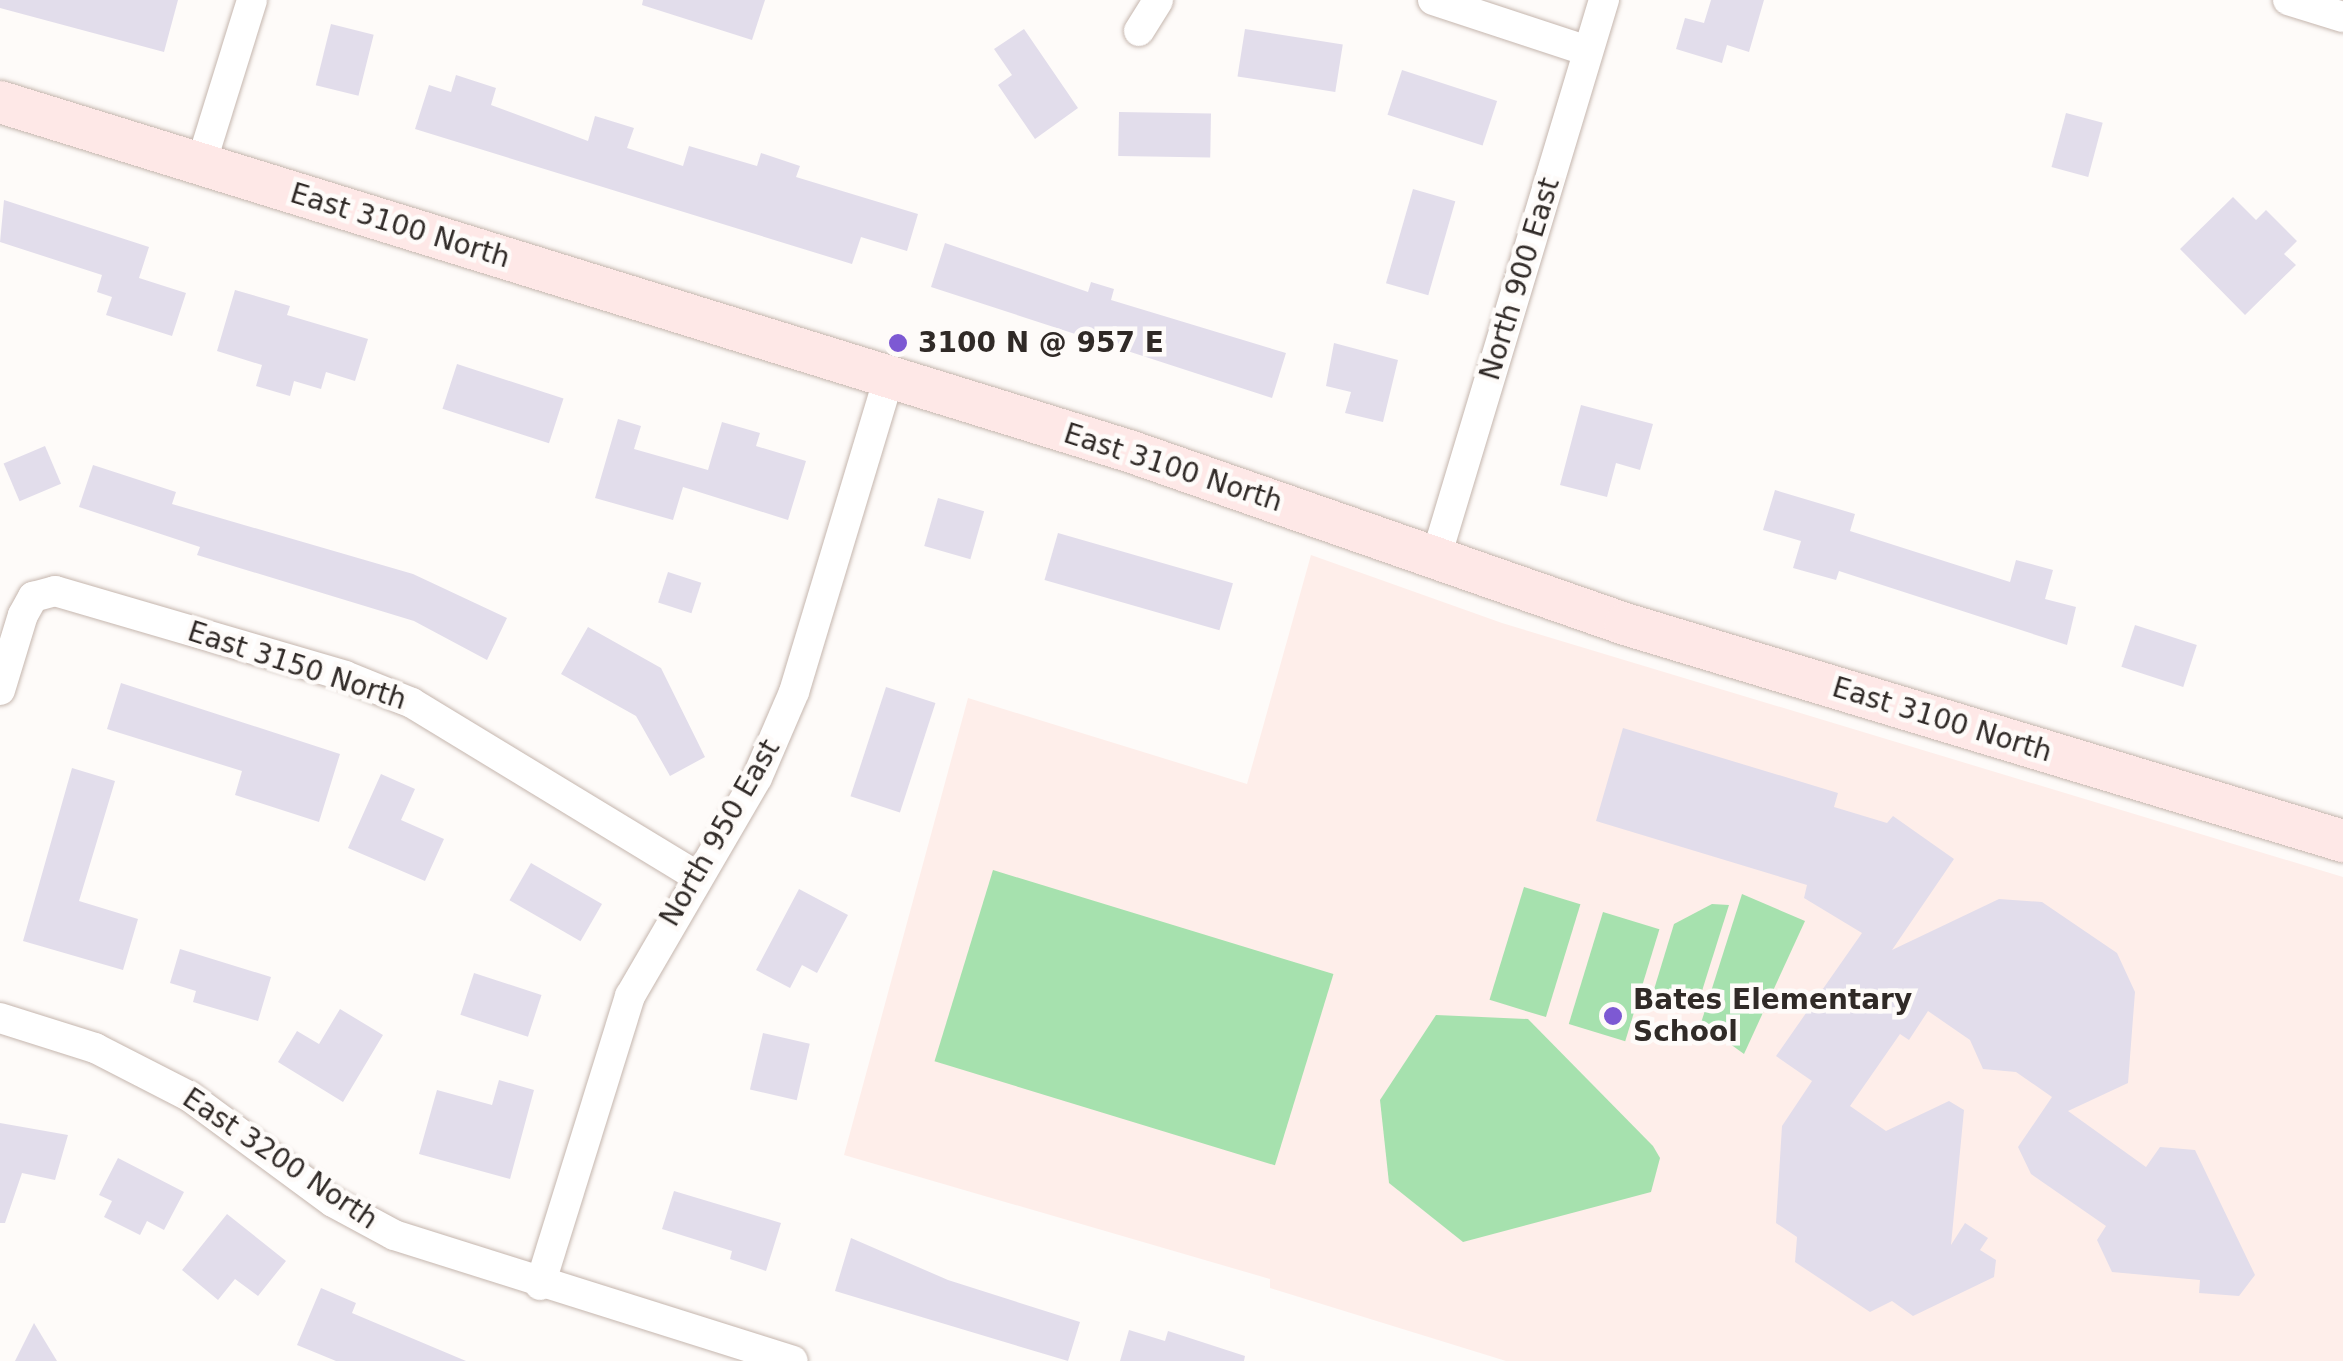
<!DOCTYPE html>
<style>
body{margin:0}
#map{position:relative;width:2343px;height:1361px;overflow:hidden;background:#fefbf9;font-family:"DejaVu Sans",sans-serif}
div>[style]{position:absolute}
.education>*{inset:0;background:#feeeea}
.green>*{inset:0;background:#a6e1ae;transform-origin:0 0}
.building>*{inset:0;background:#e2ddeb;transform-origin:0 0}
.roads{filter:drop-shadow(0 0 2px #c5b6ae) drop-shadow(0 0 2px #c5b6ae)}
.minor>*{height:30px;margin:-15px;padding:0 15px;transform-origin:15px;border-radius:15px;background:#fff}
.secondary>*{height:42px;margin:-21px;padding:0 21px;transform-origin:21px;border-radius:21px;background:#fee8e7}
.dots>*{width:28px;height:28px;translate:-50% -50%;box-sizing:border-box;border:5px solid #fefbf9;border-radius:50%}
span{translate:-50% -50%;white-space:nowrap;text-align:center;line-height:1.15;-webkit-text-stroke:9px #fefbf9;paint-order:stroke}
.street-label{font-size:28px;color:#302a27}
.poi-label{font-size:28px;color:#302a27;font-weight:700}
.left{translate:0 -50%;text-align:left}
</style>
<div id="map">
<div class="education">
<div style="clip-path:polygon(1311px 555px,1502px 623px,2343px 877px,2343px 1361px,1506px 1361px,1270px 1288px,1270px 1279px,844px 1155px,968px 698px,1247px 784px)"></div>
</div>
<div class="green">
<div style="left:993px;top:870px;width:356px;height:200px;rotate:17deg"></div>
<div style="left:1524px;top:887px;width:59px;height:118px;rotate:17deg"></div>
<div style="clip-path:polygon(1742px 894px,1805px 921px,1744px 1054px,1701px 1023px)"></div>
<div style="clip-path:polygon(1712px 904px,1729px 905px,1696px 1010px,1652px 996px,1674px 924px)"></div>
<div style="left:1603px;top:912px;width:59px;height:117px;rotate:17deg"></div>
<div style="clip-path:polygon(1436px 1015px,1528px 1019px,1653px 1146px,1660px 1158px,1651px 1192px,1463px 1242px,1389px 1183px,1380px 1100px)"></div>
</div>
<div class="building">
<div style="clip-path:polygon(0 0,178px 0,164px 52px,0 8px)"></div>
<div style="clip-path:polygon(643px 0,765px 0,752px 40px,642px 5px)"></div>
<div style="clip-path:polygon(1711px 0,1764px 0,1749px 52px,1727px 45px,1722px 63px,1676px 49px,1685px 18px,1704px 23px)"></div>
<div style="left:331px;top:24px;width:44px;height:63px;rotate:14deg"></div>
<div style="clip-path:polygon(1024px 29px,1078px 108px,1035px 139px,998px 85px,1012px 75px,994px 49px)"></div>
<div style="left:1245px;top:29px;width:99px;height:48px;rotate:9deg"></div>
<div style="left:1402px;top:70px;width:100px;height:47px;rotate:18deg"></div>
<div style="clip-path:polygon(456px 75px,496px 88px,491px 105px,588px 141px,595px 116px,634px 128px,627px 148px,683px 166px,689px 146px,757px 166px,761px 153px,800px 166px,796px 177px,918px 214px,907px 251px,861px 237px,852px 264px,415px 129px,429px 85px,451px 92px)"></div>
<div style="left:1119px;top:112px;width:92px;height:44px;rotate:1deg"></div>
<div style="left:2066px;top:113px;width:38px;height:56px;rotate:15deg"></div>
<div style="left:1413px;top:189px;width:44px;height:98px;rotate:16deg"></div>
<div style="clip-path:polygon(2233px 197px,2256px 220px,2266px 210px,2297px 241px,2284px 254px,2296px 265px,2245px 315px,2180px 249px)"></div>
<div style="clip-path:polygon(4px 200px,149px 247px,139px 278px,186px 293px,172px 336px,106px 315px,112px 297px,97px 292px,102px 275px,0 242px)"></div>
<div style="clip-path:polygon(945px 243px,1088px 292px,1091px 282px,1114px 289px,1111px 300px,1286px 353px,1272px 398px,931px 287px)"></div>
<div style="clip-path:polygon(235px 290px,290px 306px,287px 315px,368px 339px,355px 381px,326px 372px,321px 389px,294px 381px,290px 396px,256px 386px,262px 365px,217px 351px)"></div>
<div style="clip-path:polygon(1334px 343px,1398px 360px,1383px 422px,1345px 413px,1351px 392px,1326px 386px)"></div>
<div style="left:457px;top:364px;width:112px;height:47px;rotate:18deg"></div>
<div style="clip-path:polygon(1581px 405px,1653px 424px,1640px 470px,1616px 463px,1607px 497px,1560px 485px)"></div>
<div style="clip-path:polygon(618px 419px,641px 426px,634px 449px,708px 470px,722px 422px,760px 433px,756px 446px,806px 461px,788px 520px,683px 487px,673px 520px,595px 498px)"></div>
<div style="left:45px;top:446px;width:41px;height:45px;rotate:67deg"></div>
<div style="clip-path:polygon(93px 465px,176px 492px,172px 504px,413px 574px,507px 618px,487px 660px,414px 621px,197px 555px,200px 547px,79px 507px)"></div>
<div style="clip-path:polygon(1775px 490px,1855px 514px,1850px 531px,2010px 582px,2016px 560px,2053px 570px,2045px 599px,2076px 607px,2067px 645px,1839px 571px,1836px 580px,1793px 568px,1801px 541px,1763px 530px)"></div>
<div style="left:938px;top:498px;width:48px;height:50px;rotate:16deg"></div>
<div style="left:1058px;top:533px;width:182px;height:49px;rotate:16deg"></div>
<div style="left:668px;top:572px;width:35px;height:32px;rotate:18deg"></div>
<div style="left:2135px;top:625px;width:65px;height:44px;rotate:18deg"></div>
<div style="clip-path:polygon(588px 627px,661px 668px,705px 757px,670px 776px,636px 716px,561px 674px)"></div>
<div style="clip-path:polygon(121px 683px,340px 754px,319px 822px,235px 795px,242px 771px,107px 729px)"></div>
<div style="left:886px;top:687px;width:52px;height:115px;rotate:18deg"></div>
<div style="clip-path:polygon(1623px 728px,1838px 793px,1834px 807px,1887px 823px,1893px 816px,1954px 859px,1892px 950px,1999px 899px,2042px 902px,2117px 953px,2135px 992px,2128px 1083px,2068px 1111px,2146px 1167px,2160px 1147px,2195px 1150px,2255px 1275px,2239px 1296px,2199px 1293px,2200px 1280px,2112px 1272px,2097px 1240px,2106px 1226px,2031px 1174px,2018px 1147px,2052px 1097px,2016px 1072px,1983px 1069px,1970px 1040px,1928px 1011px,1909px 1040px,1900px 1034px,1850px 1106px,1886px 1131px,1949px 1101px,1964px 1110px,1951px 1245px,1965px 1223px,1988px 1238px,1980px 1250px,1996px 1260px,1994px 1277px,1913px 1316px,1892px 1301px,1870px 1312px,1795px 1262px,1797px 1237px,1776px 1223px,1782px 1126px,1812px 1081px,1776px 1056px,1862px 933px,1804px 898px,1807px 885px,1596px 821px)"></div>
<div style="clip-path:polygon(72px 768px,115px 781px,79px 901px,138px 919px,123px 970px,23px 941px)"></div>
<div style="clip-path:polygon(381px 774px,415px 789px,401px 820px,444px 839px,425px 881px,348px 848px)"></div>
<div style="left:531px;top:863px;width:82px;height:43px;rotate:30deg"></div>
<div style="clip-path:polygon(799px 889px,848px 915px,817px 973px,802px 965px,790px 988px,756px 970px)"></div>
<div style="clip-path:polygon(180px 949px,271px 977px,258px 1021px,193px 1002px,196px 991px,170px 983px)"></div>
<div style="left:474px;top:973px;width:71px;height:44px;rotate:18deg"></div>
<div style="clip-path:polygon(340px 1009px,383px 1035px,343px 1102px,278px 1062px,297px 1031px,319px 1044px)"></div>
<div style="left:763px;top:1033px;width:48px;height:58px;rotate:13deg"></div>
<div style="clip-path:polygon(499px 1080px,534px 1090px,510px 1179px,419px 1154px,437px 1090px,492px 1105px)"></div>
<div style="clip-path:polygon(0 1123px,68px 1135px,55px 1180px,22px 1173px,5px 1223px,0 1223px)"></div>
<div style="clip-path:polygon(118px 1158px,184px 1192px,164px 1230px,147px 1221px,140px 1235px,104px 1217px,112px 1201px,99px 1195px)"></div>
<div style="clip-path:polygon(674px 1191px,781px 1223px,766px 1271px,730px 1259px,732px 1251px,662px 1229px)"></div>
<div style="clip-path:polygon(227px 1214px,286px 1261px,258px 1296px,235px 1279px,218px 1300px,182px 1270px)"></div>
<div style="clip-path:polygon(851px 1238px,948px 1280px,1080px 1322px,1068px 1361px,835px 1291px)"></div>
<div style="clip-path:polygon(321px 1288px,356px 1303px,352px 1313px,466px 1361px,336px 1361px,297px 1345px)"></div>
<div style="clip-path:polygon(34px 1323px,57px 1361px,15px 1361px)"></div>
<div style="clip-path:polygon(1129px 1330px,1165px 1341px,1168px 1331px,1245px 1356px,1244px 1361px,1120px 1361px)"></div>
</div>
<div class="roads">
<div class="minor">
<div style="left:1433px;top:0;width:163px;rotate:18.2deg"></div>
<div style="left:2288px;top:0;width:58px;rotate:17.2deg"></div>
<div style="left:1139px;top:31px;width:36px;rotate:-58deg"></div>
<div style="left:201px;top:164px;width:172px;rotate:-72.7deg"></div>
<div style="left:1436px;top:557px;width:582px;rotate:-73.22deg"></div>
<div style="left:0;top:690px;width:78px;rotate:-73deg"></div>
<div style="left:23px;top:615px;width:21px;rotate:-61deg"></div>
<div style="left:33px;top:597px;width:23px;rotate:-15deg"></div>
<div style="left:55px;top:591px;width:302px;rotate:16.3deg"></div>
<div style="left:345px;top:676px;width:72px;rotate:21.9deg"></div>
<div style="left:412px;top:703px;width:335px;rotate:31.3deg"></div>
<div style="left:0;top:1018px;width:100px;rotate:17.5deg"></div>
<div style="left:95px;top:1048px;width:106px;rotate:27.1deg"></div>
<div style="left:189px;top:1096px;width:179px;rotate:36.4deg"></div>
<div style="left:333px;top:1202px;width:69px;rotate:28.4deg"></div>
<div style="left:394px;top:1235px;width:418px;rotate:17.5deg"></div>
<div style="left:540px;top:1285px;width:303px;rotate:-72.7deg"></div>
<div style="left:630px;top:996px;width:252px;rotate:-59.8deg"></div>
<div style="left:757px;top:778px;width:94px;rotate:-66.7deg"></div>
<div style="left:794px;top:692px;width:328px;rotate:-73.2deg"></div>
</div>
<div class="secondary">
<div style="left:0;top:102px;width:1182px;rotate:17.18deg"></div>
<div style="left:1129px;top:451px;width:525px;rotate:19.23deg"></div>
<div style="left:1625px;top:624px;width:750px;rotate:16.82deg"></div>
</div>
</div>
<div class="dots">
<div style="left:898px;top:343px;background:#7d59d3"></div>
<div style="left:1613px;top:1016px;background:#7d59d3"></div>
</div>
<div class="street-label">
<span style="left:400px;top:226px;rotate:17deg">East 3100 North</span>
<span style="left:1520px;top:279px;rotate:-73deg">North 900 East</span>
<span style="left:1173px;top:468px;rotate:18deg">East 3100 North</span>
<span style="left:297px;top:666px;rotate:18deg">East 3150 North</span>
<span style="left:1942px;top:720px;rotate:17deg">East 3100 North</span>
<span style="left:720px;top:833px;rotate:-60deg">North 950 East</span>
<span style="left:280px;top:1159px;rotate:34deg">East 3200 North</span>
</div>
<div class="poi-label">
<span class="left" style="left:918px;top:343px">3100 N @ 957 E</span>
<span class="left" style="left:1633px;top:1016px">Bates Elementary<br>School</span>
</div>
</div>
